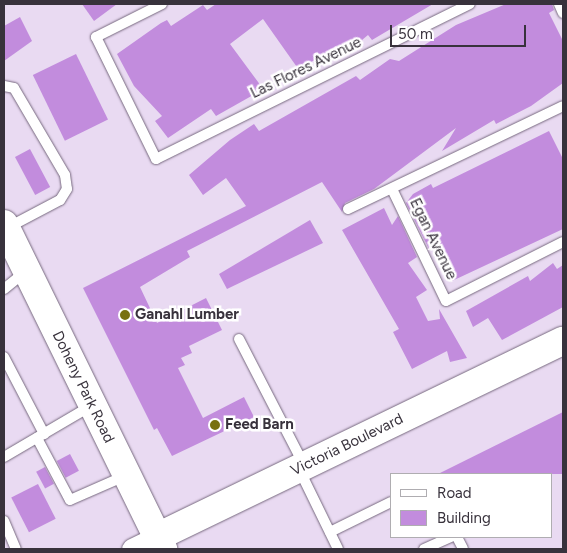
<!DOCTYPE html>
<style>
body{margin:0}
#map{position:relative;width:567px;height:553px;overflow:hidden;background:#e9daf2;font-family:Figtree,sans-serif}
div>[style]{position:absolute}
.building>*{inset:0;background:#c28cdd;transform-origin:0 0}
.roads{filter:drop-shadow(0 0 1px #77697f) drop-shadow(0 0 1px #77697f)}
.lane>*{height:10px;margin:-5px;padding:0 5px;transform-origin:5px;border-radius:5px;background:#fff}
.street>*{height:21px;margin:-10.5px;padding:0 10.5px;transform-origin:10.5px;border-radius:10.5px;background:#fff}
.secondary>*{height:28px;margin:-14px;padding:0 14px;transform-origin:14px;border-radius:14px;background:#fff}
.dots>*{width:14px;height:14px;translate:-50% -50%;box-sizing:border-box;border:2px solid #fff;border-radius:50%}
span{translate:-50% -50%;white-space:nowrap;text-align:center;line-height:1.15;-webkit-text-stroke:5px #fff;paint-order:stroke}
.street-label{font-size:15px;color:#38323c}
.poi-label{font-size:15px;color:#38323c;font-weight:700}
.left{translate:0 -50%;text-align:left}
.frame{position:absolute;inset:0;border:5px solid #38323c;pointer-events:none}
.legend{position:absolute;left:390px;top:473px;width:162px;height:65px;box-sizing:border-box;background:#fff;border:1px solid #afadb1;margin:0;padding:6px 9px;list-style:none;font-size:15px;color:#38323c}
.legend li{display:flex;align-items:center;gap:10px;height:25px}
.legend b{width:25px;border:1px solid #afadb1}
.scale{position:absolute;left:390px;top:25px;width:136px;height:22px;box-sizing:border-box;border:2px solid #38323c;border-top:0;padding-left:6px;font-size:15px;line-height:18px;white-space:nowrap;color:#38323c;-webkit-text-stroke:4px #fff;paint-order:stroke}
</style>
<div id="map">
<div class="building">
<div style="clip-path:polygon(82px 4px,117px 4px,94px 21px)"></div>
<div style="clip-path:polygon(216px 4px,433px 4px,372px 40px,368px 35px,344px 55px,336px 46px,299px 70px,263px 19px,230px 44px,261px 86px,255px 94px,216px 116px,211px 109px,168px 138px,155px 121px,162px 116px,134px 86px,117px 54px,161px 23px,167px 20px,171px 26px,203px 5px,207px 10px)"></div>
<div style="clip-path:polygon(506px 4px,552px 4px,554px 10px,549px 13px,563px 41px,563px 83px,531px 106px,496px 124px,494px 120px,442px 151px,456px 128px,374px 189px,345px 203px,342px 212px,322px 182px,187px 251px,190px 257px,140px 287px,157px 323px,206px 298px,222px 330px,189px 346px,192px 353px,181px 358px,185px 365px,178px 368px,203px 418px,244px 397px,254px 417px,172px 456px,157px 428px,154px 430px,83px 288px,246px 206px,226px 178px,203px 195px,189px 175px,230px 140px,254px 124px,259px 131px,356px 76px,360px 80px,390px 59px,399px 61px,456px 25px)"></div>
<div style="clip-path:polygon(20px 17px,32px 41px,4px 61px,4px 26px)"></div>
<div style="left:76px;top:54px;width:73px;height:48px;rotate:64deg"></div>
<div style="clip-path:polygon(549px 131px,563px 159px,563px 229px,452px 281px,433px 246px,429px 249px,406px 203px,413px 194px,431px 184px,433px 188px)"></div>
<div style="left:30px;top:149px;width:43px;height:17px;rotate:62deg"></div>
<div style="clip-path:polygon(384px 208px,392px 225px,398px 216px,417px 257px,408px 263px,427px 290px,416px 297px,428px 321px,440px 319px,439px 309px,467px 358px,450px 362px,447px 351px,412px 369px,393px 332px,399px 329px,342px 230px)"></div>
<div style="clip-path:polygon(310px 220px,323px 243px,227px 289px,219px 274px)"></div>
<div style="clip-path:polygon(553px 263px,557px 269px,563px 265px,563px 307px,502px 340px,488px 318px,473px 327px,466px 311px,528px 276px,530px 281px)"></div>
<div style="clip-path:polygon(563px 412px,563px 474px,438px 474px)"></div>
<div style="left:70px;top:454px;width:19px;height:15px;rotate:62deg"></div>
<div style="left:45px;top:467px;width:19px;height:10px;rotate:62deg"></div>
<div style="left:38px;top:484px;width:39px;height:30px;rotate:63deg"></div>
</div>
<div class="roads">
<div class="lane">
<div style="left:162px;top:4px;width:74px;rotate:153.4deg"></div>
<div style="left:96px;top:37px;width:136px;rotate:63.8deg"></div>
<div style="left:156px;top:159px;width:350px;rotate:-26.3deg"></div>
<div style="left:559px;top:4px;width:10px;rotate:66deg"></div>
<div style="left:4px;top:86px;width:10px;rotate:11deg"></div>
<div style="left:14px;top:88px;width:101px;rotate:59.6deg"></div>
<div style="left:65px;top:175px;width:14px;rotate:82deg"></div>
<div style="left:67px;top:189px;width:13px;rotate:122deg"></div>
<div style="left:60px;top:200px;width:60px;rotate:152.2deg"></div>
<div style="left:392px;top:189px;width:124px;rotate:64.3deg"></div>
<div style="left:446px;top:301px;width:131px;rotate:-26.8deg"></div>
<div style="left:348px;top:209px;width:238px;rotate:-25.6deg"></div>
<div style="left:4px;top:289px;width:28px;rotate:-39deg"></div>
<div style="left:239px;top:339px;width:142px;rotate:62.7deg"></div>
<div style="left:4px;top:357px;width:87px;rotate:62.5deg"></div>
<div style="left:37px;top:438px;width:70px;rotate:62deg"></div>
<div style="left:70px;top:500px;width:62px;rotate:-23.7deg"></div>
<div style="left:4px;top:457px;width:101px;rotate:-30.4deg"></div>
<div style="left:299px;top:469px;width:89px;rotate:64deg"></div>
<div style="left:4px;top:521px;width:30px;rotate:67deg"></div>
<div style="left:330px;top:532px;width:68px;rotate:-26.2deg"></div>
<div style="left:457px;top:537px;width:13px;rotate:63deg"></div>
<div style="left:424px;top:549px;width:30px;rotate:-24deg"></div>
</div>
<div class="street">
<div style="left:132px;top:549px;width:28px;rotate:-26deg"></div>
</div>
<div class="secondary">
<div style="left:4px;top:224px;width:362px;rotate:63.9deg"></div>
<div style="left:157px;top:537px;width:451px;rotate:-25.8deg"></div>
</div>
</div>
<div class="dots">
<div style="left:125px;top:315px;background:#787010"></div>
<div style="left:215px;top:425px;background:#787010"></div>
</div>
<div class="street-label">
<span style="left:306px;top:68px;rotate:-26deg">Las Flores Avenue</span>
<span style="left:433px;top:239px;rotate:64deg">Egan Avenue</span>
<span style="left:83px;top:387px;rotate:64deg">Doheny Park Road</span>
<span style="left:347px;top:445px;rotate:-26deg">Victoria Boulevard</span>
</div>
<div class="poi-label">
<span class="left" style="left:135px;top:315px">Ganahl Lumber</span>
<span class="left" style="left:225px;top:425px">Feed Barn</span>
</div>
<div class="frame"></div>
<ul class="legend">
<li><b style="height:6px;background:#fff"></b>Road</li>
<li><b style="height:14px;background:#c28cdd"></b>Building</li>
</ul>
<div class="scale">50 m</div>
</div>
